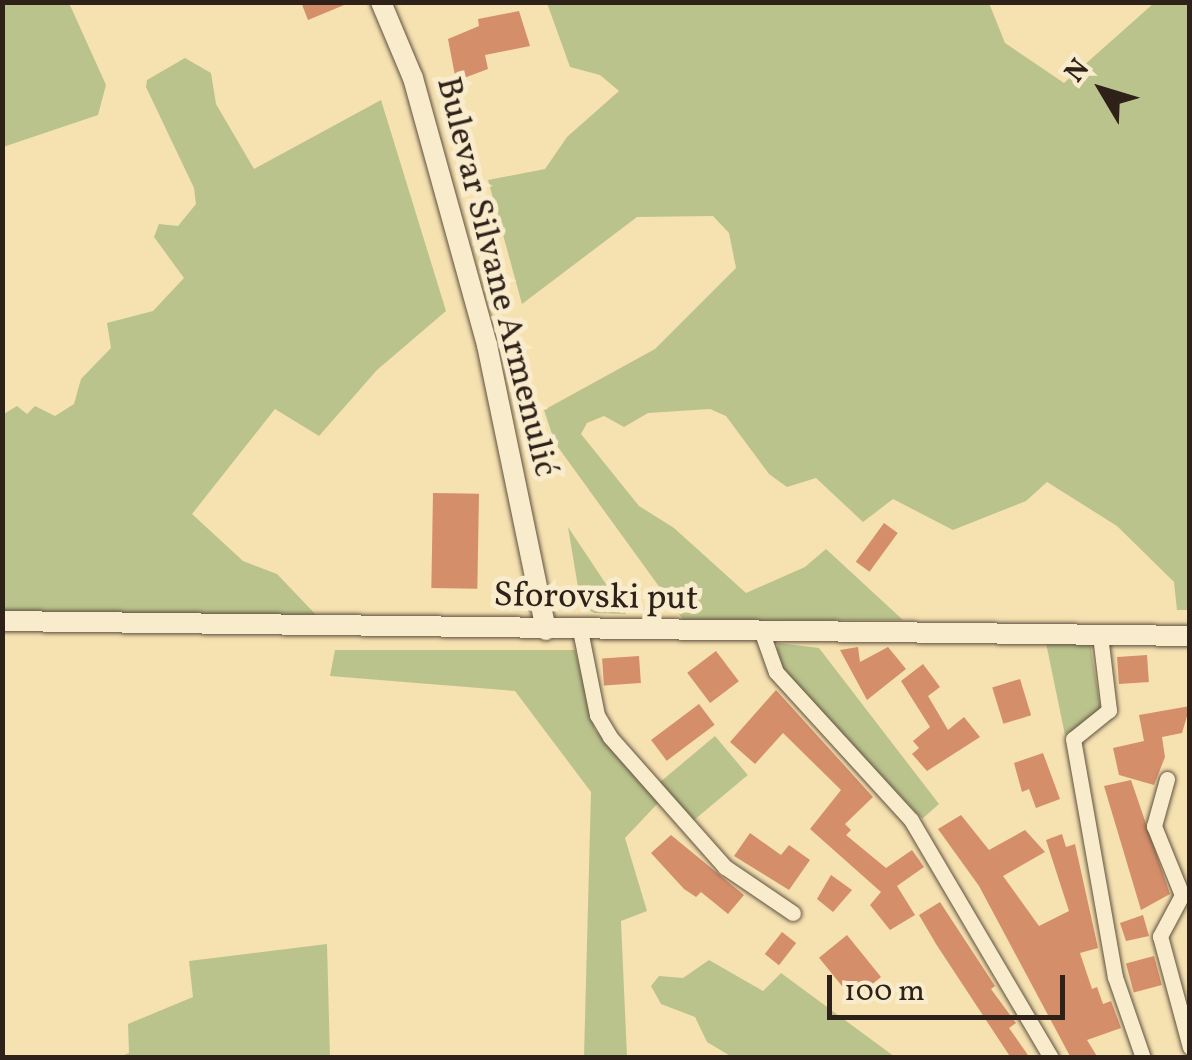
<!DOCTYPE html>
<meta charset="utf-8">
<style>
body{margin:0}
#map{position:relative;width:1192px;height:1060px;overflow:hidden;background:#f6e1b0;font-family:Vollkorn,serif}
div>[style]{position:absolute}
.green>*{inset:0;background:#bbc38c;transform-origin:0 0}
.building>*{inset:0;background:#d58e6a;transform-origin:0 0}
.roads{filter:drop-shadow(0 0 2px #5f5140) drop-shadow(0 0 2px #5f5140)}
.minor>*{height:15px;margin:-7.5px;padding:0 7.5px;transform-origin:7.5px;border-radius:7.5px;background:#f9eccc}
.tertiary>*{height:20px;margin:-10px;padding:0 10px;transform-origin:10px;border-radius:10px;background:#f9eccc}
span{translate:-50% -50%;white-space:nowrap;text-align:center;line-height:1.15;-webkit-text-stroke:10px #f9eccc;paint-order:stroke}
.street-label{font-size:35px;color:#2d211a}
.frame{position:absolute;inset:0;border:5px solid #2d211a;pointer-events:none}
.north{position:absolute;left:1052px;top:40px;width:100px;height:100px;-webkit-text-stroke:8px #f9eccc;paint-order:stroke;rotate:308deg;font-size:28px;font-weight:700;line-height:40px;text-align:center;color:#2d211a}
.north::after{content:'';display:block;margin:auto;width:35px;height:45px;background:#2d211a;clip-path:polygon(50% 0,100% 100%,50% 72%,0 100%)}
.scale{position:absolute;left:827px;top:975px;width:238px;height:45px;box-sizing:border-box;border:5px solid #2d211a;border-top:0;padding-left:12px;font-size:30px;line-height:35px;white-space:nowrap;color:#2d211a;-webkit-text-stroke:8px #f9eccc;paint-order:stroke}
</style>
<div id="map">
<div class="green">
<div style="clip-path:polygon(2px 3px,69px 3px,106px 85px,98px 115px,3px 147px)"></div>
<div style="clip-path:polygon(547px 3px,989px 3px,1005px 43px,1064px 83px,1154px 3px,1189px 3px,1189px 610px,1177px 610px,1174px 582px,1117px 526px,1047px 482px,1026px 501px,953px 530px,893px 499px,863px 522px,816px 478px,787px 487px,769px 474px,726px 416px,710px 409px,648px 413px,624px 427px,604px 416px,587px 423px,581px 434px,639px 506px,674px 528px,746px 593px,805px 567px,826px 549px,903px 620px,684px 621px,555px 443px,544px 410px,655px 349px,736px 268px,729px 233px,713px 216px,637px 217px,522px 304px,488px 180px,545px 169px,567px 137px,619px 91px,600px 75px,570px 67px)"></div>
<div style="clip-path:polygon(185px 58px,211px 73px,216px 104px,254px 169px,381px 100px,446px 311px,377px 370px,319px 436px,275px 409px,192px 514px,243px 561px,277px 574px,319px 618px,3px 614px,2px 415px,17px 406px,27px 414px,35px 406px,55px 416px,74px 404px,81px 379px,111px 348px,107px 323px,153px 311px,184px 278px,154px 237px,159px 224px,178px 226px,196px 204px,194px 188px,146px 87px,147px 80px)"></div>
<div style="clip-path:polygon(568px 527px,626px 614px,594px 613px,581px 605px)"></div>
<div style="clip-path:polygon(1090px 642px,1101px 712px,1065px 735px,1046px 643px)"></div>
<div style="clip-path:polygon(778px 643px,819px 648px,939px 804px,922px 819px,775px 663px)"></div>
<div style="clip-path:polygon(335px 650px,575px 650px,595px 730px,660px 801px,625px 838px,647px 911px,621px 921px,627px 1057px,584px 1057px,591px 792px,515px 691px,330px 676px)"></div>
<div style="left:715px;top:736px;width:51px;height:72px;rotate:50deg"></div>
<div style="clip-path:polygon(327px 944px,330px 1057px,120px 1057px,129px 1053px,128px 1024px,193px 997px,189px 961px)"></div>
<div style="clip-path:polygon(709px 960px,763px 991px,781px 973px,895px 1057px,732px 1057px,707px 1042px,695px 1017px,661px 1004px,651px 986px,659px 976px,683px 978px)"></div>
</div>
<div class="building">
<div style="clip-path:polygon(301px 2px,349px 2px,349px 3px,308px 20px)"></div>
<div style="clip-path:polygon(519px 11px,530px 46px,485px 55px,488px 69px,456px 81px,448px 39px,479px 26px,478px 19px)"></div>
<div style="left:433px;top:493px;width:46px;height:95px;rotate:1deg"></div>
<div style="left:884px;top:523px;width:17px;height:48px;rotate:36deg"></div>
<div style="clip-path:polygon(858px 647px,860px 662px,888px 647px,906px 669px,867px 700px,840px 650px)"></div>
<div style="left:716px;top:651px;width:38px;height:36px;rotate:53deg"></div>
<div style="left:1147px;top:655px;width:27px;height:30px;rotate:86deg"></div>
<div style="left:639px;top:656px;width:27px;height:37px;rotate:86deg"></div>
<div style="clip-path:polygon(923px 664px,940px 687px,928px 696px,948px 730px,964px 717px,980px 737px,927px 771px,912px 754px,919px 748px,913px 741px,930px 727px,901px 681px)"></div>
<div style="left:1020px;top:679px;width:38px;height:29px;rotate:73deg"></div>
<div style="clip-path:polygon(776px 690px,873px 797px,845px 824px,851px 830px,846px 835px,886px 868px,912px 850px,924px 867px,897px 886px,915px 915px,890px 930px,870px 905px,881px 892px,810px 829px,841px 790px,783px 733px,755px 764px,730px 742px)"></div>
<div style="left:699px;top:704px;width:26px;height:60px;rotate:53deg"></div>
<div style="clip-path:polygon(1190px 706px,1182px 733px,1162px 737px,1165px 757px,1154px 785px,1119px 775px,1113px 748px,1144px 741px,1139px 715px)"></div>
<div style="clip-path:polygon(1043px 753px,1060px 799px,1036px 808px,1029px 789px,1022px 792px,1014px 763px)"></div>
<div style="clip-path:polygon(1131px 780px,1170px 894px,1141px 910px,1104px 786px)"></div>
<div style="clip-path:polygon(961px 815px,989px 850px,1025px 830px,1045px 852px,1003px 876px,1039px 926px,1069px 911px,1046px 840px,1062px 834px,1066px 847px,1075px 844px,1098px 948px,1080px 953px,1092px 989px,1097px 987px,1103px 1004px,1111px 1001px,1121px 1028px,1087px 1040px,1098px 1058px,1071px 1058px,979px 886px,938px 829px)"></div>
<div style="clip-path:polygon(750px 833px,781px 855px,789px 845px,810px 860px,789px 890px,734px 856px)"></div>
<div style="clip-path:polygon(671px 835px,744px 895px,728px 914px,701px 892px,696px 897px,684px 889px,651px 853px)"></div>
<div style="clip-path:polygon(831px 875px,852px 890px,833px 912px,817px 899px)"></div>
<div style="clip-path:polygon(940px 902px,995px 986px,991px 989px,1016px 1023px,1009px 1028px,1030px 1058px,1011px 1058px,936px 944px,919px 915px)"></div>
<div style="clip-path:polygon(1143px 915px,1149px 936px,1126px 941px,1120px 923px)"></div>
<div style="left:782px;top:932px;width:18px;height:28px;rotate:38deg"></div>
<div style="left:847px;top:935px;width:54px;height:36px;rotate:51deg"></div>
<div style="left:1154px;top:956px;width:30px;height:29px;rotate:75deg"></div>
</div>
<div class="roads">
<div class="minor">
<div style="left:580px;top:630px;width:87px;rotate:78.7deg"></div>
<div style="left:597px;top:715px;width:26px;rotate:59deg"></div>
<div style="left:610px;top:737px;width:174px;rotate:48.5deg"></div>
<div style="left:725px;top:867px;width:82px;rotate:34.1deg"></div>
<div style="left:762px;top:633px;width:41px;rotate:70.3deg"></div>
<div style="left:776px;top:672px;width:200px;rotate:47.6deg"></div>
<div style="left:911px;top:820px;width:276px;rotate:59.5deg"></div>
<div style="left:1100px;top:635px;width:76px;rotate:83.2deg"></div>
<div style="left:1109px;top:710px;width:46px;rotate:141.1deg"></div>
<div style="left:1073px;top:739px;width:242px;rotate:80deg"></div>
<div style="left:1115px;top:977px;width:86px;rotate:70.9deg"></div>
<div style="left:1167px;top:779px;width:49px;rotate:105.5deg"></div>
<div style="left:1154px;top:826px;width:74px;rotate:67.9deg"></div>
<div style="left:1182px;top:895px;width:47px;rotate:118.2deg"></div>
<div style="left:1160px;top:936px;width:115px;rotate:74.9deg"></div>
</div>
<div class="tertiary">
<div style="left:381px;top:2px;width:82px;rotate:67.2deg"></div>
<div style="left:413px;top:78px;width:277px;rotate:74.5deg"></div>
<div style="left:487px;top:345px;width:291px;rotate:78.3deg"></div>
<div style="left:2px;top:621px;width:1188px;rotate:0.72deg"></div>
</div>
</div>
<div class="street-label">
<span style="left:496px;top:277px;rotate:76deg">Bulevar Silvane Armenulić</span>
<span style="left:596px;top:598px;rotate:1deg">Sforovski put</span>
</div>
<div class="frame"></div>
<div class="north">N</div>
<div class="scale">100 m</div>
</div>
